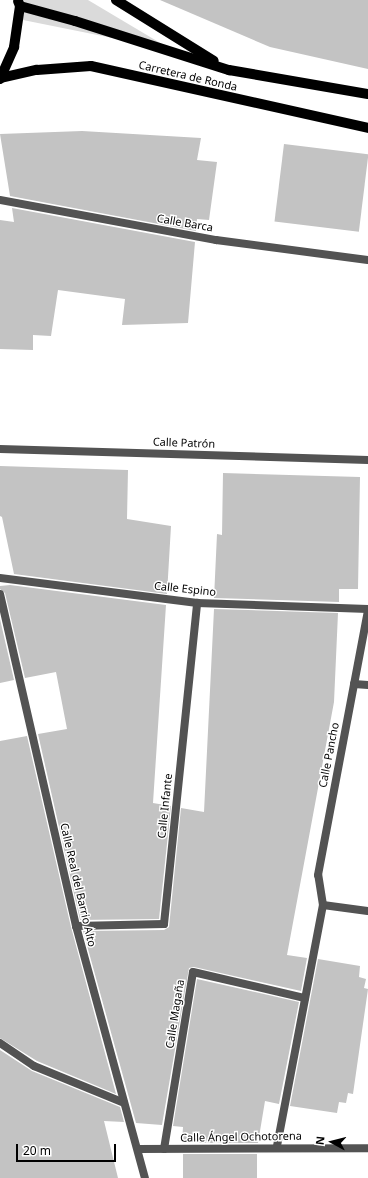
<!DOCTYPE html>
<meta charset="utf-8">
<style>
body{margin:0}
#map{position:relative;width:368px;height:1178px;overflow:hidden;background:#fff;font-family:"Noto Sans",sans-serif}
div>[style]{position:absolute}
.green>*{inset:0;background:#dadada}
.building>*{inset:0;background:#c3c3c3;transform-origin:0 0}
.minor>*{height:8px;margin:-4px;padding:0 4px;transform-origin:4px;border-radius:4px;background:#535353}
.tertiary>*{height:8px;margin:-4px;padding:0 4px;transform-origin:4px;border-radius:4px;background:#535353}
.primary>*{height:10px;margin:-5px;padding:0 5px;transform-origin:5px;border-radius:5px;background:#000}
span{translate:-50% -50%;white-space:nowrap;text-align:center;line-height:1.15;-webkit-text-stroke:3px #fff;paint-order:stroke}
.street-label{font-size:11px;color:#000}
.north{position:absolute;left:312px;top:1122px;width:40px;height:40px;-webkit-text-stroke:3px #fff;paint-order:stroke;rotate:277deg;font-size:11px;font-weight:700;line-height:16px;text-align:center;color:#000}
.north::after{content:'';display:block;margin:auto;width:14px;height:18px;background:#000;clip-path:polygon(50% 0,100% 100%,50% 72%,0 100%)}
.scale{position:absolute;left:16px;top:1144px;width:100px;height:18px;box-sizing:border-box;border:2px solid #000;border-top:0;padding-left:5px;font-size:12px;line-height:14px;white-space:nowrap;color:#000;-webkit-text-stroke:3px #fff;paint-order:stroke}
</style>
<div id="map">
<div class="green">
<div style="clip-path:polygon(16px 0,88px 0,172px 50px,18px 19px)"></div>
</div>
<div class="building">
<div style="clip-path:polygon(160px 0,368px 0,368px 69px,270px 47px)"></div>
<div style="clip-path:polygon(82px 131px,201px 138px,197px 160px,217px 162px,209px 220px,197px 219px,196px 231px,10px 196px,0 134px)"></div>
<div style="left:284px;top:144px;width:85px;height:78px;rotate:7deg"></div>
<div style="clip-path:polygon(12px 208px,195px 242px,188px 323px,122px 325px,125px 299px,58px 290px,51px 336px,33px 335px,33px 350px,0 349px,0 220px,14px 222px)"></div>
<div style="clip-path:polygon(0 466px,128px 470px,127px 519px,171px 526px,167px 594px,14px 574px,2px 517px,0 516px)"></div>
<div style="clip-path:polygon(223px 473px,360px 477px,358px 589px,339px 589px,339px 602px,214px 598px,217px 534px,222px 535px)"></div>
<div style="clip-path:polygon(10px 585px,166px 605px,153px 803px,171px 806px,159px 919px,80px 920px,38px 734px,67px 729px,56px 672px,25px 678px,5px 593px,0 589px,0 586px)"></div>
<div style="clip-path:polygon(214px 609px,338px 613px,334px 702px,287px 955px,307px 958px,301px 991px,194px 967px,189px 968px,162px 1125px,136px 1123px,83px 931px,164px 930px,169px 927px,181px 808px,204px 812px)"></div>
<div style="clip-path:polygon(0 619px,14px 680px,0 683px)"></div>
<div style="clip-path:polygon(27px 736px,71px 927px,116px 1094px,37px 1061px,0 1038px,0 741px)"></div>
<div style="clip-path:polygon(318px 959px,360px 966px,359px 977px,366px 979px,364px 988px,368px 989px,353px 1094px,348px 1093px,346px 1103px,339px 1102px,337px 1113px,290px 1106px)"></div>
<div style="clip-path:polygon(197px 979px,299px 1002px,279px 1104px,265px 1101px,258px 1143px,182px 1143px,183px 1127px,173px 1126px)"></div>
<div style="clip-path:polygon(0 1050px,32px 1071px,120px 1107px,124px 1122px,104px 1121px,118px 1178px,0 1178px)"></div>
<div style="left:183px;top:1154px;width:74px;height:24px"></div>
</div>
<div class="minor">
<div style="left:0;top:200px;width:220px;rotate:10.5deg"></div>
<div style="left:216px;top:240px;width:153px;rotate:7.5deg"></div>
<div style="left:0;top:449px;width:368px;rotate:1.7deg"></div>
<div style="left:0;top:578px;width:199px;rotate:7.2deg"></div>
<div style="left:197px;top:603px;width:171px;rotate:2deg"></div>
<div style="left:354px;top:684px;width:14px;rotate:4deg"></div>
<div style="left:323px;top:905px;width:45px;rotate:7.6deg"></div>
<div style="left:76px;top:926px;width:88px;rotate:-1.3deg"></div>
<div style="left:164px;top:924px;width:323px;rotate:-84.1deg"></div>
<div style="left:0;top:1043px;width:41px;rotate:34.1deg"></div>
<div style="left:34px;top:1066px;width:97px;rotate:22.3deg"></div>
<div style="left:277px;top:1146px;width:245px;rotate:-79.2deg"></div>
<div style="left:323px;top:905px;width:30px;rotate:-99deg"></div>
<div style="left:318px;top:875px;width:270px;rotate:-79.3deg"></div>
<div style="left:164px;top:1149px;width:179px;rotate:-80.7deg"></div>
<div style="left:193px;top:972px;width:115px;rotate:13.1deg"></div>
</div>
<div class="tertiary">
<div style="left:0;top:594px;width:341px;rotate:77.1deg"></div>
<div style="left:76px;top:926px;width:261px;rotate:74.7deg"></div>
<div style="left:138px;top:1149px;width:230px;rotate:-0.2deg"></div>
</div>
<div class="primary">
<div style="left:116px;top:0;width:115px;rotate:31.9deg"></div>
<div style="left:20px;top:6px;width:57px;rotate:15.3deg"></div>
<div style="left:75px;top:21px;width:162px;rotate:17.7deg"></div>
<div style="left:229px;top:70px;width:141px;rotate:9.8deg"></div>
<div style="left:1px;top:78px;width:37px;rotate:-13deg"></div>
<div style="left:37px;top:70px;width:54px;rotate:-4.2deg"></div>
<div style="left:91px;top:66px;width:284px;rotate:12.6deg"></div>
<div style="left:0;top:79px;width:35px;rotate:-66deg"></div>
<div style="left:14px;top:47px;width:41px;rotate:-81.7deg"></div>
<div style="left:20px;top:6px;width:5px;rotate:-112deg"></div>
</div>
<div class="street-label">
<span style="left:188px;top:76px;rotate:13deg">Carretera de Ronda</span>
<span style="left:185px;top:223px;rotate:10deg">Calle Barca</span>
<span style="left:184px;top:443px;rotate:2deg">Calle Patrón</span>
<span style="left:185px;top:589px;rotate:6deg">Calle Espino</span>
<span style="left:329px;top:755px;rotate:-79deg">Calle Pancho</span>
<span style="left:165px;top:806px;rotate:-84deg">Calle Infante</span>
<span style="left:78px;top:885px;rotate:77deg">Calle Real del Barrio Alto</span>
<span style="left:175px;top:1014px;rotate:-81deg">Calle Magaña</span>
<span style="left:241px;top:1137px;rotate:-1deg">Calle Ángel Ochotorena</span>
</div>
<div class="north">N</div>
<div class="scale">20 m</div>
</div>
